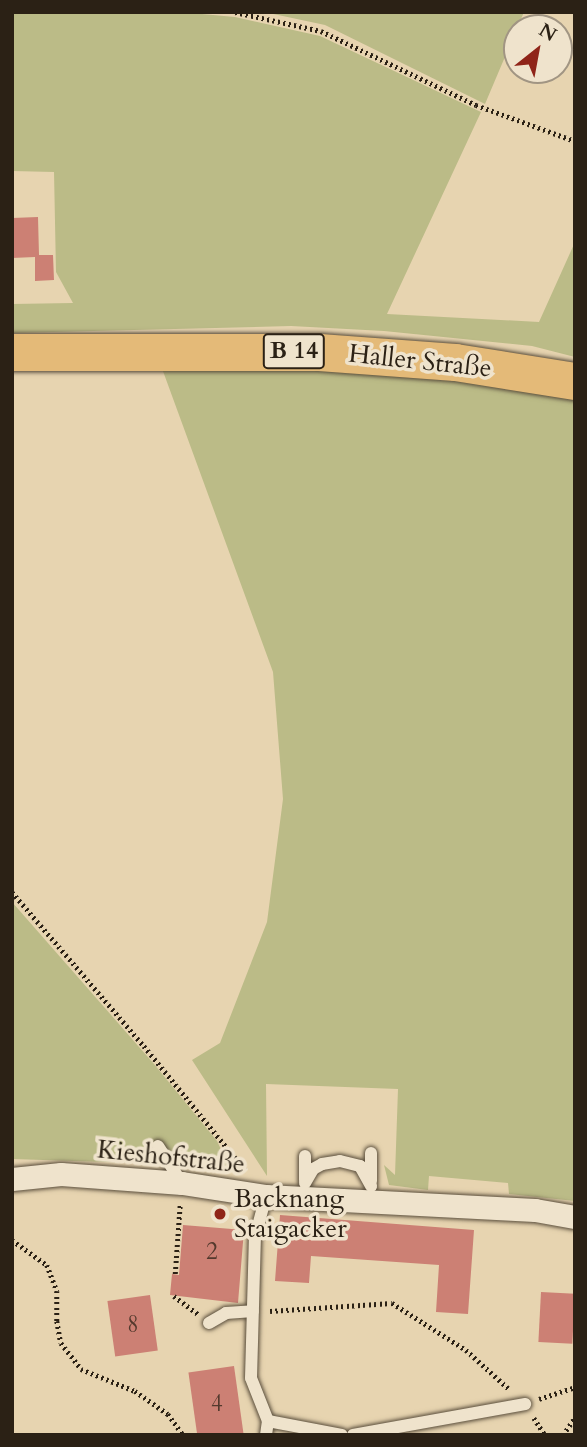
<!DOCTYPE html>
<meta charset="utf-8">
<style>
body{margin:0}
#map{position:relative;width:587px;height:1447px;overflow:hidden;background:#e7d4b0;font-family:Cardo,serif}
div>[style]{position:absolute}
.green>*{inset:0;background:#bbbb87}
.building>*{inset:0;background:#cc8074;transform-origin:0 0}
.path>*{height:4.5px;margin-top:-2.25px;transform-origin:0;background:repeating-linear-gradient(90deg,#2b2115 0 2px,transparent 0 5.5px)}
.roads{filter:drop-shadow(0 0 2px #5a4e3c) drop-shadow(0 0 2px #5a4e3c)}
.lane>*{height:12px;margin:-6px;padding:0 6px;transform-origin:6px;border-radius:6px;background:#efe3cc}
.street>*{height:23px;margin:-11.5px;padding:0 11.5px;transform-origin:11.5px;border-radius:11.5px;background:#efe3cc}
.primary>*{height:37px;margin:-18.5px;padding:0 18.5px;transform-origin:18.5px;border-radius:18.5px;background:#e4ba78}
.dots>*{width:19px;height:19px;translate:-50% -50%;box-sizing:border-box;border:4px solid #efe3cc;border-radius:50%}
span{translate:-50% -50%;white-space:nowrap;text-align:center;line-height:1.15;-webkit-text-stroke:7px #efe3cc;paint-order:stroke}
.number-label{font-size:23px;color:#53392d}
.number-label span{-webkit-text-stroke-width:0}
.shield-label span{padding:2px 5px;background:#efe3cc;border:2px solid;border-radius:5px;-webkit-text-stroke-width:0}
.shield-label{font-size:24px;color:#2b2115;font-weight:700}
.street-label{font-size:26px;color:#2b2115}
.poi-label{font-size:26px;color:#2b2115}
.left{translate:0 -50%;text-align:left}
.frame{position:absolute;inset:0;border:14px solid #2b2115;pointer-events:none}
.north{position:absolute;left:503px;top:14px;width:70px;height:70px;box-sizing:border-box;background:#efe3cc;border:2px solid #a19583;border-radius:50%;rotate:31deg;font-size:19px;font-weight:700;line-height:28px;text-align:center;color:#2b2115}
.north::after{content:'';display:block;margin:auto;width:24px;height:32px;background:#8f2418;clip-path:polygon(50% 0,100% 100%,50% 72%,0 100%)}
</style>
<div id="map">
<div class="green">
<div style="clip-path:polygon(12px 12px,180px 12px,235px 17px,320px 36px,481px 112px,387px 314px,539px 322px,575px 242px,575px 357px,532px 346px,384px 331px,291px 326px,12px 333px,12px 304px,73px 303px,56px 272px,54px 172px,12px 171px)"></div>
<div style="clip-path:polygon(264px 12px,524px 12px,485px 104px,325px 25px)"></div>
<div style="clip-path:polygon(295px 362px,575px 393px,575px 1201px,509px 1194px,508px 1183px,429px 1176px,428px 1190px,389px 1185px,384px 1165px,395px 1175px,398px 1089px,266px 1084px,267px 1176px,192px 1060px,220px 1043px,267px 922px,283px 799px,273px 672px,160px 363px)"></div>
<div style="clip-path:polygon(12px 902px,154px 1064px,217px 1141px,229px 1166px,12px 1159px)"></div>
</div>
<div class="building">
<div style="clip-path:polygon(38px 217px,39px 255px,53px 255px,54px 280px,35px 281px,35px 257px,12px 258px,12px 218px)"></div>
<div style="clip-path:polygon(280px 1215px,474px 1230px,468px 1314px,436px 1312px,439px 1265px,311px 1256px,309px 1283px,275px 1281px)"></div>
<div style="clip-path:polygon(183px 1225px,244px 1230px,238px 1303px,170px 1295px,172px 1274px,179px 1275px)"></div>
<div style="left:541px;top:1292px;width:34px;height:50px;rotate:3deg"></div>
<div style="left:150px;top:1295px;width:56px;height:43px;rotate:82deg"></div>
<div style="left:234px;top:1366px;width:70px;height:46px;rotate:82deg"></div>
</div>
<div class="path">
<div style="left:235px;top:12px;width:88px;rotate:12.5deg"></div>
<div style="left:321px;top:31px;width:172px;rotate:25.5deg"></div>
<div style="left:476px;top:105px;width:105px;rotate:20deg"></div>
<div style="left:12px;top:892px;width:203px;rotate:49.4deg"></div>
<div style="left:144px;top:1046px;width:160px;rotate:50.8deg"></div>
<div style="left:12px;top:1240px;width:43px;rotate:35.5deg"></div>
<div style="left:47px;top:1265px;width:28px;rotate:69deg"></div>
<div style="left:57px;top:1291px;width:30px;rotate:90deg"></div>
<div style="left:57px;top:1321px;width:22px;rotate:80deg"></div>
<div style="left:61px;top:1343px;width:33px;rotate:52deg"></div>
<div style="left:81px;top:1369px;width:58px;rotate:22.2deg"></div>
<div style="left:135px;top:1391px;width:40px;rotate:34.9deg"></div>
<div style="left:168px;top:1414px;width:26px;rotate:54deg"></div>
<div style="left:175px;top:1274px;width:69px;rotate:-85.9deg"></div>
<div style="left:174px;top:1296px;width:30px;rotate:37deg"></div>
<div style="left:270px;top:1311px;width:122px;rotate:-3.8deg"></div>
<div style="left:392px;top:1303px;width:88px;rotate:32.4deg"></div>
<div style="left:466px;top:1350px;width:58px;rotate:42.2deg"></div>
<div style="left:539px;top:1399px;width:38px;rotate:-18deg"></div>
<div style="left:534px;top:1418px;width:20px;rotate:57deg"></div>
<div style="left:563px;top:1435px;width:22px;rotate:-56deg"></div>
</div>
<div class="roads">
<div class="lane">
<div style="left:158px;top:1146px;width:44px;rotate:57deg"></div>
<div style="left:305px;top:1180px;width:24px;rotate:-90deg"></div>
<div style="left:371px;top:1181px;width:28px;rotate:-90deg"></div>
<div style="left:305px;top:1183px;width:16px;rotate:-60deg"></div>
<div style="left:313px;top:1169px;width:10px;rotate:-29deg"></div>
<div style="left:322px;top:1164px;width:18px;rotate:-9deg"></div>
<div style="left:340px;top:1161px;width:21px;rotate:14deg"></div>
<div style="left:360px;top:1166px;width:23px;rotate:61deg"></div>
<div style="left:209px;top:1323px;width:20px;rotate:-30deg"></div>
<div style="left:226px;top:1313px;width:27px;rotate:-4deg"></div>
<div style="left:268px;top:1421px;width:75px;rotate:10.7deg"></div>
<div style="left:266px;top:1435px;width:14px;rotate:-82deg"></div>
<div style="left:268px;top:1421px;width:46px;rotate:-111.6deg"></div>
<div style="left:251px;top:1378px;width:141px;rotate:-88.4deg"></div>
<div style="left:255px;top:1237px;width:42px;rotate:-75deg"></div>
<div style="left:353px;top:1435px;width:175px;rotate:-10.2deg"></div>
</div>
<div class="street">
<div style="left:12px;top:1179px;width:49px;rotate:-5.8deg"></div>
<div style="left:61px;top:1174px;width:121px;rotate:4.3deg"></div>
<div style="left:182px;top:1183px;width:85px;rotate:8.8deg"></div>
<div style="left:266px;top:1196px;width:269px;rotate:3deg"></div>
<div style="left:535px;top:1210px;width:41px;rotate:9.9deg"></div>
</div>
<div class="primary">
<div style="left:12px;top:352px;width:307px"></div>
<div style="left:319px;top:352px;width:136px;rotate:4.2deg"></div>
<div style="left:455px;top:362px;width:121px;rotate:9deg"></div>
</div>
</div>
<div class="dots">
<div style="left:220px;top:1214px;background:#8f2418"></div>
</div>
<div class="number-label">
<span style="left:212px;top:1252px">2</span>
<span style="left:133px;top:1325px">8</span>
<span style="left:217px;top:1404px">4</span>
</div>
<div class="shield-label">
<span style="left:294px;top:351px">B 14</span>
</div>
<div class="street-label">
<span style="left:420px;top:361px;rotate:6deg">Haller Straße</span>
<span style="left:171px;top:1157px;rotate:6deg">Kieshofstraße</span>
</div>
<div class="poi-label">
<span class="left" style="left:234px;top:1214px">Backnang<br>Staigacker</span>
</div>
<div class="frame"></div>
<div class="north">N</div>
</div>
